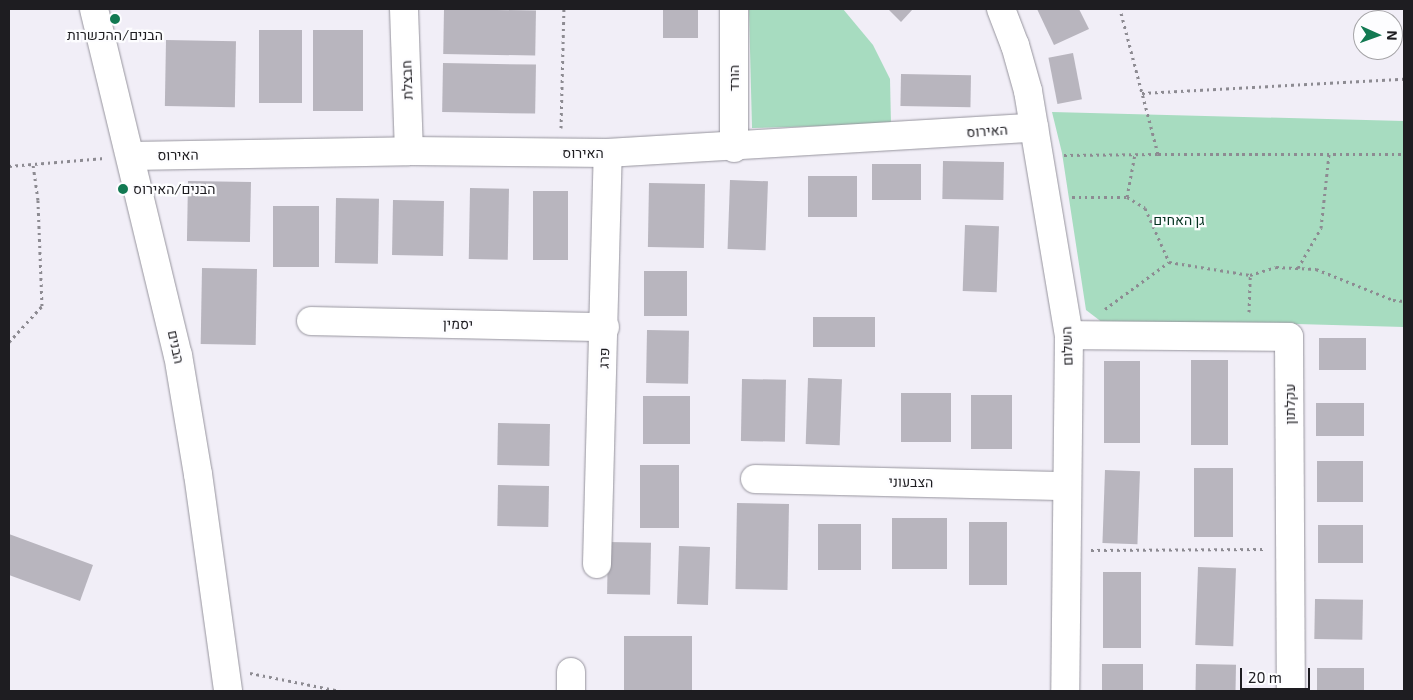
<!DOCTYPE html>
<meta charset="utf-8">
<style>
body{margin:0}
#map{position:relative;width:1413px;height:700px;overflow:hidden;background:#f1eef7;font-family:"Exo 2",Heebo,sans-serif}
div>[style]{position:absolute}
.green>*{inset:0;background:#a7dcc0}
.building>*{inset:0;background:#b8b5be;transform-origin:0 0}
.path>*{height:3px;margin-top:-1.5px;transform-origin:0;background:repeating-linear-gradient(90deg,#8d8b92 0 2.5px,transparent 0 6.5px)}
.roads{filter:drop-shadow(0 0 1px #96949d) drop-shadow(0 0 1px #96949d)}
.minor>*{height:28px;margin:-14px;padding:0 14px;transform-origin:14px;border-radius:14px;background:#fff}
.dots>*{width:14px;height:14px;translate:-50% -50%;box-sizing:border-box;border:2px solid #fdfdff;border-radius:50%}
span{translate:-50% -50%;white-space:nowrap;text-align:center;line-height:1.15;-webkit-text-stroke:4.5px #fdfdff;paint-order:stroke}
.poi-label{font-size:14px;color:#1e1d21}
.left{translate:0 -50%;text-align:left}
.street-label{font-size:14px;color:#1e1d21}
.park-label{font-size:14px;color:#053320}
.frame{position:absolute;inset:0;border:10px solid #1e1d21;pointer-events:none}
.north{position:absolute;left:1353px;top:10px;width:50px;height:50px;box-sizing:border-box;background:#fdfdff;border:1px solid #a4a3a6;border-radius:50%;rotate:92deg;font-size:14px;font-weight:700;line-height:20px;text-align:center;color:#1e1d21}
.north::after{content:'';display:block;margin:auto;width:18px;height:22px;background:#127952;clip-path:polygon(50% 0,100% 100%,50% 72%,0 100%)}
.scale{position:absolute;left:1240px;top:668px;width:70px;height:22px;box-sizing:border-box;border:2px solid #1e1d21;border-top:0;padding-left:6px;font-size:15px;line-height:18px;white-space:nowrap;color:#1e1d21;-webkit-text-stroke:4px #fdfdff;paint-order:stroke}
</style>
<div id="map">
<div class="green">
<div style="clip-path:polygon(749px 9px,843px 9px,873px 45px,890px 79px,891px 124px,752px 128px)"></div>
<div style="clip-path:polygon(1052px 112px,1404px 121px,1404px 327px,1297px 324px,1107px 326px,1086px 310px,1062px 153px)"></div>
</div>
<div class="building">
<div style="left:444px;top:9px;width:92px;height:45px;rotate:1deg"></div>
<div style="left:663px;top:9px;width:35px;height:29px"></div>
<div style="clip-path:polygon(888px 9px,913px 9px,901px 22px)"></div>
<div style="clip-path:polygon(1037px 9px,1079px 9px,1089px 29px,1054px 45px)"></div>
<div style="left:259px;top:30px;width:43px;height:73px"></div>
<div style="left:313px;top:30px;width:50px;height:81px"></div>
<div style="left:166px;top:40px;width:70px;height:66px;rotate:1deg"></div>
<div style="left:1073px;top:53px;width:47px;height:25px;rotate:79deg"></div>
<div style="left:443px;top:63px;width:93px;height:49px;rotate:1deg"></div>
<div style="left:901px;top:74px;width:70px;height:32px;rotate:1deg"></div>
<div style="left:943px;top:161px;width:61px;height:38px;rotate:1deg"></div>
<div style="left:872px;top:164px;width:49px;height:36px"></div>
<div style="left:808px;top:176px;width:49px;height:41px"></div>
<div style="left:730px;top:180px;width:38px;height:69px;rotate:2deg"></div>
<div style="left:188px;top:181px;width:63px;height:60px;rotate:1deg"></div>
<div style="left:649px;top:183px;width:56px;height:64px;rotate:1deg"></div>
<div style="left:470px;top:188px;width:39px;height:71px;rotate:1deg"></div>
<div style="left:533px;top:191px;width:35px;height:69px"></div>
<div style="left:336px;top:198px;width:43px;height:65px;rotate:1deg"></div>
<div style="left:393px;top:200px;width:51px;height:55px;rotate:1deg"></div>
<div style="left:273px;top:206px;width:46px;height:61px"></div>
<div style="left:965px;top:225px;width:34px;height:66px;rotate:2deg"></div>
<div style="left:202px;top:268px;width:55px;height:76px;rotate:1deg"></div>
<div style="left:644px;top:271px;width:43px;height:45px"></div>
<div style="left:813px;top:317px;width:62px;height:30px"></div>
<div style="left:647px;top:330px;width:42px;height:53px;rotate:1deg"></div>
<div style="left:1319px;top:338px;width:47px;height:32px"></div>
<div style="left:1191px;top:360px;width:37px;height:85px"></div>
<div style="left:1104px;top:361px;width:36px;height:82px"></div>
<div style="left:808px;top:378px;width:34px;height:66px;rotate:2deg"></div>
<div style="left:742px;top:379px;width:44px;height:62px;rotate:1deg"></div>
<div style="left:901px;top:393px;width:50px;height:49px"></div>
<div style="left:971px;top:395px;width:41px;height:54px"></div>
<div style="left:643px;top:396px;width:47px;height:48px"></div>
<div style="left:1316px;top:403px;width:48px;height:33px"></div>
<div style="left:498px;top:423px;width:52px;height:42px;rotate:1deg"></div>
<div style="left:1317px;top:461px;width:46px;height:41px"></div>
<div style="left:640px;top:465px;width:39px;height:63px"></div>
<div style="left:1194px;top:468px;width:39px;height:69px"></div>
<div style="left:1105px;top:470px;width:35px;height:73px;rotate:2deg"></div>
<div style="left:498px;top:485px;width:51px;height:41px;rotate:1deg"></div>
<div style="left:737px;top:503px;width:52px;height:86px;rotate:1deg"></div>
<div style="left:892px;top:518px;width:55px;height:51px"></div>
<div style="left:969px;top:522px;width:38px;height:63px"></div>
<div style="left:818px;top:524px;width:43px;height:46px"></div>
<div style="left:1318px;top:525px;width:45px;height:38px"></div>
<div style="clip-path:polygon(9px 534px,93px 565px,80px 601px,9px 575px)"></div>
<div style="left:608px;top:542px;width:43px;height:52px;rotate:1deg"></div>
<div style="left:679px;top:546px;width:31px;height:58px;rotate:2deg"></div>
<div style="left:1198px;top:567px;width:38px;height:78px;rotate:2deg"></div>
<div style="left:1103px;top:572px;width:38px;height:76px"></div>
<div style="left:1315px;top:599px;width:48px;height:40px;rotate:1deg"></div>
<div style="left:624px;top:636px;width:68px;height:55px"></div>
<div style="left:1102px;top:664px;width:41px;height:27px"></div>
<div style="left:1196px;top:664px;width:40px;height:27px;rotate:1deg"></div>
<div style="left:1317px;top:668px;width:47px;height:23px"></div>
</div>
<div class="path">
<div style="left:1142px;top:93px;width:262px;rotate:-3.1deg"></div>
<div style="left:561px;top:128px;width:119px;rotate:-88.6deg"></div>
<div style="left:1158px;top:154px;width:246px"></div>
<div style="left:1064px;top:155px;width:94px;rotate:-0.6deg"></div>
<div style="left:1158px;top:154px;width:150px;rotate:-104.7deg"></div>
<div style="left:9px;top:166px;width:96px;rotate:-4.8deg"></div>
<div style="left:1072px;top:197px;width:55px"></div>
<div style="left:1127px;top:197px;width:21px;rotate:31deg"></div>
<div style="left:1145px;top:208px;width:59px;rotate:66deg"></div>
<div style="left:1169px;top:262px;width:82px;rotate:9.1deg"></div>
<div style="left:1250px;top:275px;width:27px;rotate:-17deg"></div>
<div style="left:1276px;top:267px;width:40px;rotate:2.9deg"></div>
<div style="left:1316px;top:269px;width:83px;rotate:21.9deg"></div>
<div style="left:1393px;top:300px;width:11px;rotate:5deg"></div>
<div style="left:1127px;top:197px;width:44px;rotate:-79.5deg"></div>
<div style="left:1298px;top:268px;width:46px;rotate:-60.1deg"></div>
<div style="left:1321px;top:228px;width:74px;rotate:-83.8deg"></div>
<div style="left:1105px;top:309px;width:79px;rotate:-36.3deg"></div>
<div style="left:1249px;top:312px;width:37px;rotate:-88deg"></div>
<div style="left:9px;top:342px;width:49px;rotate:-47.5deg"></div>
<div style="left:42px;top:306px;width:106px;rotate:-92.2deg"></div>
<div style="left:38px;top:200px;width:36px;rotate:-98deg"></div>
<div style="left:1091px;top:550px;width:174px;rotate:-0.3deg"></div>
<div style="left:250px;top:673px;width:92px;rotate:11.3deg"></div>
</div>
<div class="roads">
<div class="minor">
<div style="left:94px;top:9px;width:356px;rotate:76.4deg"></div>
<div style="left:178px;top:355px;width:121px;rotate:80.5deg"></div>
<div style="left:198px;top:474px;width:219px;rotate:82.1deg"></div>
<div style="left:404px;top:9px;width:142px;rotate:88deg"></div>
<div style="left:734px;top:9px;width:139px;rotate:90deg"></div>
<div style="left:1001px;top:9px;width:39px;rotate:69deg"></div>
<div style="left:1015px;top:45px;width:48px;rotate:74.2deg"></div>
<div style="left:1028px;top:91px;width:247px;rotate:80.5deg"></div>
<div style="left:1069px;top:335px;width:356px;rotate:90.6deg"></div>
<div style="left:131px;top:156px;width:278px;rotate:-1deg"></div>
<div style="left:409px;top:151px;width:199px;rotate:0.6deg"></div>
<div style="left:608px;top:153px;width:427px;rotate:-3.4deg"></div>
<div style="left:311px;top:321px;width:294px;rotate:1.2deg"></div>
<div style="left:1069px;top:335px;width:220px;rotate:0.5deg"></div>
<div style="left:1289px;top:337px;width:354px;rotate:89.7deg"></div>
<div style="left:755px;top:479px;width:312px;rotate:1.3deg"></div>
<div style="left:597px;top:564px;width:411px;rotate:-88.5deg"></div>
<div style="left:571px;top:691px;width:19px;rotate:-90deg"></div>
</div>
</div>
<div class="dots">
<div style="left:115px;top:19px;background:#127952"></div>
<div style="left:123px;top:189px;background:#127952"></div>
</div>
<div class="poi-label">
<span style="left:115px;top:35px">הבנים/ההכשרות</span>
<span class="left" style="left:133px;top:189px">הבנים/האירוס</span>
</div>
<div class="street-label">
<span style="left:734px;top:78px;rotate:-90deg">הורד</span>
<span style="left:407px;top:80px;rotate:-92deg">חבצלת</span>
<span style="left:987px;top:131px;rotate:-4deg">האירוס</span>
<span style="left:583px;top:153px">האירוס</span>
<span style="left:178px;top:155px;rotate:-1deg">האירוס</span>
<span style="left:458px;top:324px;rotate:1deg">יסמין</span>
<span style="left:1067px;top:346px;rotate:-92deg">השלום</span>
<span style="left:176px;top:347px;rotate:78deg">הבנים</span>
<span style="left:604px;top:358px;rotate:-88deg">פרג</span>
<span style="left:1290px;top:404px;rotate:-90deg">עקלתון</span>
<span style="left:911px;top:482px;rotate:1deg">הצבעוני</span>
</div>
<div class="park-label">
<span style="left:1179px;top:220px">גן האחים</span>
</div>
<div class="frame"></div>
<div class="north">N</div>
<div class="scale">20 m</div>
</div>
